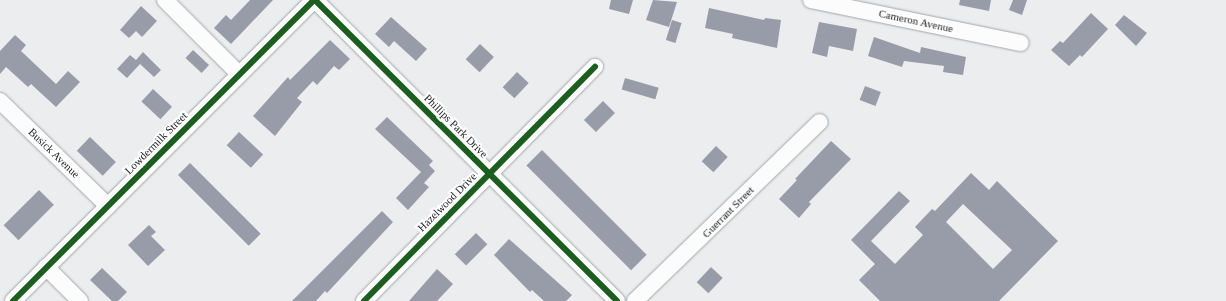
<!DOCTYPE html>
<style>
body{margin:0}
#map{position:relative;width:1226px;height:301px;overflow:hidden;background:#ecedef;font-family:"Times New Roman",serif}
div>[style]{position:absolute}
.building>*{inset:0;background:#989ca9;transform-origin:0 0}
.roads{filter:drop-shadow(0 0 1px #a4a6a7) drop-shadow(0 0 1px #a4a6a7)}
.minor>*{height:16px;margin:-8px;padding:0 8px;transform-origin:8px;border-radius:8px;background:#fcfcfd}
.cycleway>*{height:6px;margin:-3px;padding:0 3px;transform-origin:3px;border-radius:3px;background:#1b5e20}
span{translate:-50% -50%;white-space:nowrap;text-align:center;line-height:1.15;-webkit-text-stroke:4px #fff;paint-order:stroke}
.street-label{font-size:11px;color:#212223}
</style>
<div id="map">
<div class="building">
<div style="clip-path:polygon(250px 0,273px 0,231px 44px,214px 28px,226px 15px,231px 20px)"></div>
<div style="clip-path:polygon(611px 0,633px 0,629px 14px,609px 9px)"></div>
<div style="clip-path:polygon(653px 0,677px 2px,669px 27px,646px 20px)"></div>
<div style="clip-path:polygon(960px 0,991px 0,989px 11px,959px 5px)"></div>
<div style="clip-path:polygon(1013px 0,1027px 0,1022px 15px,1009px 10px)"></div>
<div style="clip-path:polygon(141px 6px,157px 21px,142px 37px,136px 31px,129px 38px,120px 30px)"></div>
<div style="clip-path:polygon(709px 8px,764px 20px,765px 18px,781px 20px,777px 48px,732px 38px,733px 34px,705px 28px)"></div>
<div style="clip-path:polygon(1091px 13px,1108px 29px,1082px 57px,1080px 55px,1069px 66px,1051px 50px,1060px 41px,1063px 43px)"></div>
<div style="clip-path:polygon(1124px 15px,1147px 33px,1136px 46px,1115px 25px)"></div>
<div style="clip-path:polygon(391px 17px,427px 49px,416px 61px,394px 41px,389px 47px,375px 34px)"></div>
<div style="left:672px;top:20px;width:10px;height:21px;rotate:17deg"></div>
<div style="clip-path:polygon(819px 22px,857px 29px,853px 51px,829px 46px,827px 57px,812px 53px)"></div>
<div style="clip-path:polygon(15px 35px,26px 45px,21px 51px,56px 84px,68px 71px,80px 82px,56px 107px,31px 84px,28px 87px,6px 67px,0 74px,0 51px)"></div>
<div style="clip-path:polygon(874px 37px,920px 53px,921px 47px,966px 57px,963px 75px,943px 72px,944px 66px,904px 61px,902px 67px,868px 56px)"></div>
<div style="clip-path:polygon(330px 40px,350px 59px,339px 70px,334px 66px,317px 85px,313px 81px,297px 98px,302px 102px,275px 136px,253px 116px,288px 77px,290px 80px)"></div>
<div style="left:480px;top:44px;width:19px;height:21px;rotate:43deg"></div>
<div style="left:193px;top:50px;width:22px;height:11px;rotate:43deg"></div>
<div style="clip-path:polygon(143px 52px,161px 70px,154px 77px,140px 64px,127px 78px,117px 69px,130px 55px,136px 60px)"></div>
<div style="left:517px;top:72px;width:16px;height:21px;rotate:43deg"></div>
<div style="left:625px;top:78px;width:35px;height:12px;rotate:16deg"></div>
<div style="left:865px;top:86px;width:17px;height:15px;rotate:21deg"></div>
<div style="left:153px;top:89px;width:26px;height:17px;rotate:43deg"></div>
<div style="left:603px;top:101px;width:17px;height:27px;rotate:45deg"></div>
<div style="clip-path:polygon(387px 117px,433px 161px,429px 165px,435px 171px,424px 183px,429px 187px,408px 210px,396px 198px,421px 172px,375px 129px)"></div>
<div style="left:239px;top:132px;width:33px;height:18px;rotate:43deg"></div>
<div style="left:90px;top:137px;width:36px;height:19px;rotate:44deg"></div>
<div style="clip-path:polygon(831px 141px,851px 159px,809px 202px,811px 204px,799px 218px,779px 199px,797px 180px,795px 179px)"></div>
<div style="left:716px;top:146px;width:16px;height:21px;rotate:43deg"></div>
<div style="left:542px;top:150px;width:148px;height:22px;rotate:45deg"></div>
<div style="left:190px;top:163px;width:100px;height:17px;rotate:45deg"></div>
<div style="clip-path:polygon(evenodd,971px 173px,989px 190px,997px 181px,1058px 241px,999px 301px,880px 301px,859px 280px,875px 264px,851px 240px,899px 191px,910px 201px,871px 241px,895px 264px,923px 235px,915px 227px,932px 209px,935px 211px,971px 173px,963px 204px,1012px 250px,993px 269px,946px 222px,963px 204px)"></div>
<div style="left:39px;top:190px;width:21px;height:50px;rotate:45deg"></div>
<div style="clip-path:polygon(382px 211px,393px 222px,327px 293px,325px 291px,316px 301px,292px 301px)"></div>
<div style="clip-path:polygon(149px 225px,156px 232px,151px 236px,165px 250px,148px 266px,128px 245px)"></div>
<div style="left:476px;top:233px;width:16px;height:30px;rotate:45deg"></div>
<div style="clip-path:polygon(509px 239px,572px 295px,566px 301px,544px 301px,532px 290px,530px 292px,494px 255px)"></div>
<div style="left:711px;top:267px;width:16px;height:21px;rotate:43deg"></div>
<div style="clip-path:polygon(102px 268px,127px 292px,118px 301px,112px 301px,90px 280px)"></div>
<div style="clip-path:polygon(437px 269px,453px 284px,437px 301px,409px 301px)"></div>
</div>
<div class="roads">
<div class="minor">
<div style="left:165px;top:0;width:105px;rotate:45deg"></div>
<div style="left:315px;top:0;width:426px;rotate:44.9deg"></div>
<div style="left:811px;top:0;width:214px;rotate:11.6deg"></div>
<div style="left:0;top:101px;width:151px;rotate:44.2deg"></div>
<div style="left:46px;top:267px;width:48px;rotate:45deg"></div>
<div style="left:13px;top:301px;width:426px;rotate:-45deg"></div>
<div style="left:364px;top:301px;width:329px;rotate:-45.4deg"></div>
<div style="left:635px;top:301px;width:257px;rotate:-44.1deg"></div>
</div>
</div>
<div class="cycleway">
<div style="left:315px;top:0;width:426px;rotate:44.9deg"></div>
<div style="left:13px;top:301px;width:426px;rotate:-45deg"></div>
<div style="left:364px;top:301px;width:329px;rotate:-45.4deg"></div>
</div>
<div class="street-label">
<span style="left:916px;top:21px;rotate:12deg">Cameron Avenue</span>
<span style="left:456px;top:126px;rotate:45deg">Phillips Park Drive</span>
<span style="left:156px;top:143px;rotate:-45deg">Lowdermilk Street</span>
<span style="left:54px;top:153px;rotate:44deg">Busick Avenue</span>
<span style="left:447px;top:202px;rotate:-45deg">Hazelwood Drive</span>
<span style="left:728px;top:212px;rotate:-45deg">Guerrant Street</span>
</div>
</div>
